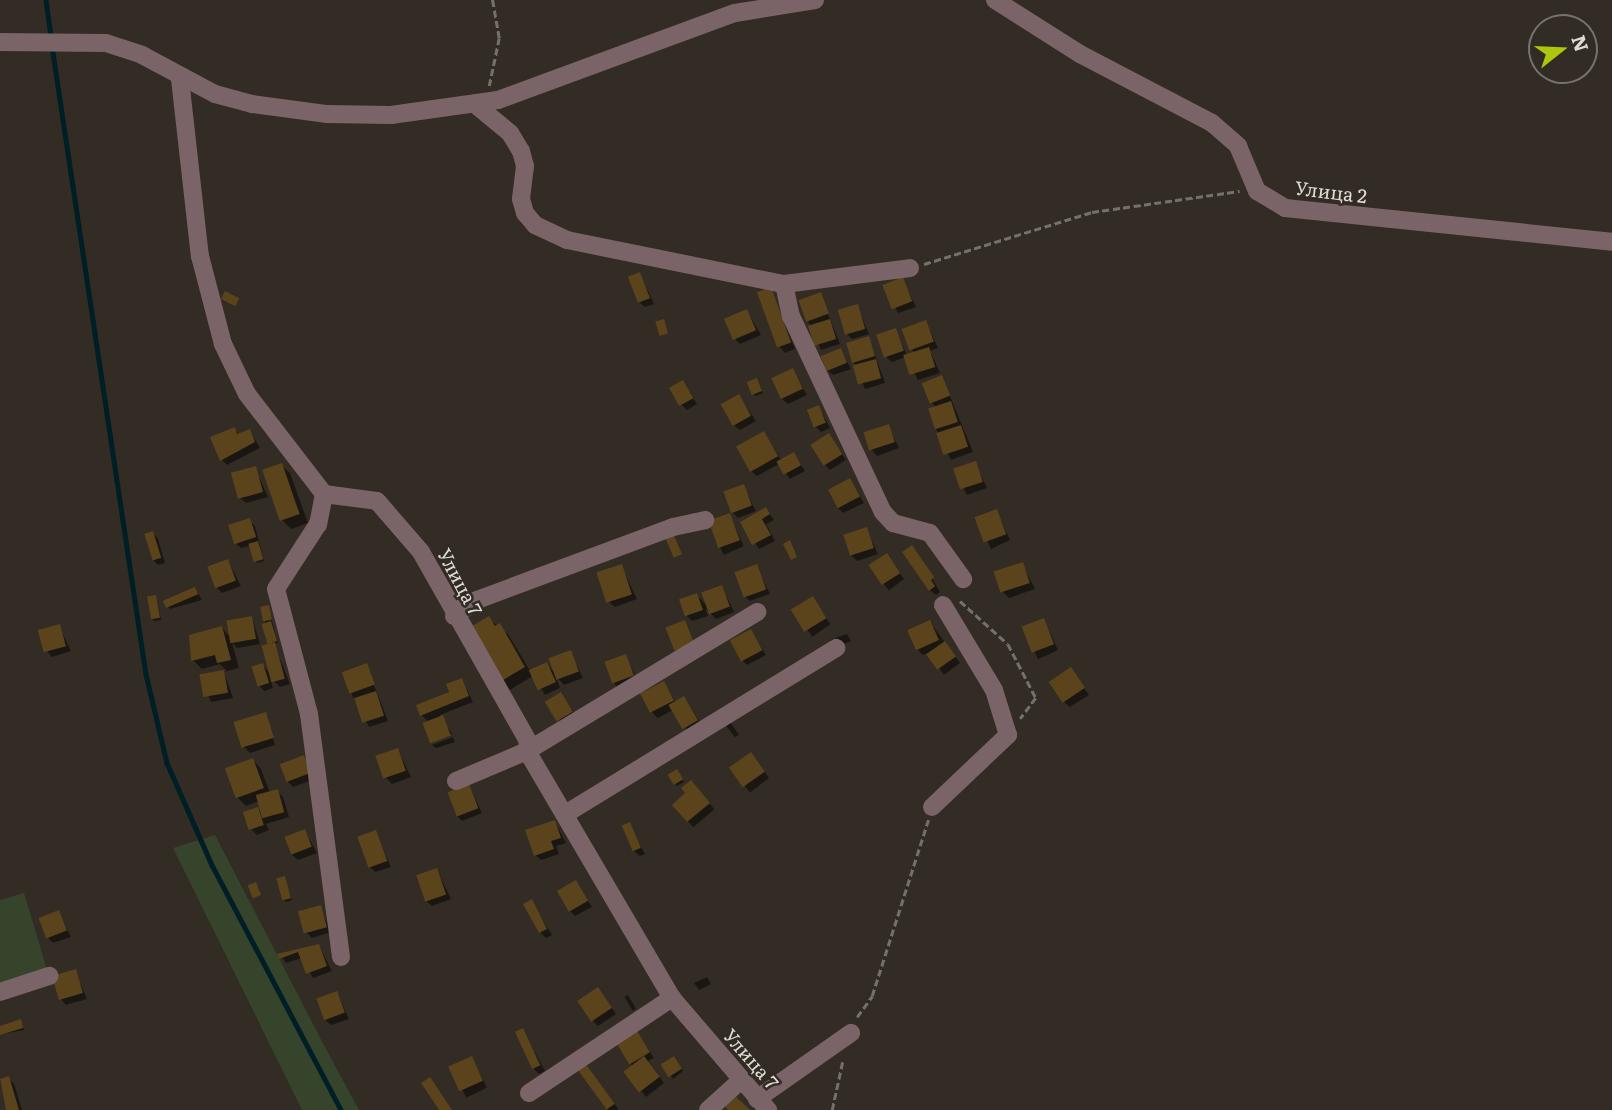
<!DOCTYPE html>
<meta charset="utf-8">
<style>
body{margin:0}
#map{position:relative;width:1612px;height:1110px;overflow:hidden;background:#322c24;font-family:Literata,serif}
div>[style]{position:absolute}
.green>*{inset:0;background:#35442a}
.shadow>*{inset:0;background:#0007;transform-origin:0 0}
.stream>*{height:4.5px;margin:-2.25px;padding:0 2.25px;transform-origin:2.25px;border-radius:2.25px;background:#001e26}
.building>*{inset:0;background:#5b441c;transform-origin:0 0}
.path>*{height:2.5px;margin-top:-1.25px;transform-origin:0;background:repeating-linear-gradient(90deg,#757069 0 7px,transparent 0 10.5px)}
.minor>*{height:18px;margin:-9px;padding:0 9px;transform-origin:9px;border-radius:9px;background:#7a6468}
span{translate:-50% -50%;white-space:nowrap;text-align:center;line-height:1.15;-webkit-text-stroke:5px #322c24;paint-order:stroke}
.street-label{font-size:19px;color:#dedbd5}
.north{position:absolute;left:1528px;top:14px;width:70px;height:70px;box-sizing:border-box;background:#322c24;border:2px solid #77726b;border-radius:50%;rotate:72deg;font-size:19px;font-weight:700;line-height:28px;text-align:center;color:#dedbd5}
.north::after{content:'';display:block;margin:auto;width:24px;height:32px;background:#adc60e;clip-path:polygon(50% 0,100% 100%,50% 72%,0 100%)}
</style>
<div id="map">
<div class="green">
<div style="clip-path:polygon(215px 835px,327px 1051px,359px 1110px,302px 1110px,173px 848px)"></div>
<div style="clip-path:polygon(24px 893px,49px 976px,0 992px,0 900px)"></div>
</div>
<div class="shadow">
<div style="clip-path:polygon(640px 274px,654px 304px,645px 307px,639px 302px)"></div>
<div style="clip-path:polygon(903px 280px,916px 307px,898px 313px,885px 286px)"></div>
<div style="clip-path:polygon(770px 289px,795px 349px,785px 353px,780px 347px)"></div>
<div style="clip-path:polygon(820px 294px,840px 344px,821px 350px,808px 321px)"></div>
<div style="clip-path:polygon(857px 306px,869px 334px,852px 339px,846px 333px)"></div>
<div style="clip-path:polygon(747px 311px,761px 335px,740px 344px,735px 339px)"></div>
<div style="clip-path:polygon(926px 322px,938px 348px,930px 351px,940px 373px,918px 380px,906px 357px,892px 362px,886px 357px,895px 330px,908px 357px,916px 354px,912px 350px)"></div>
<div style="clip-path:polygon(869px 338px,885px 383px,865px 389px,854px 362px)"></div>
<div style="clip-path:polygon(841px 350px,851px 369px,833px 375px,827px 370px)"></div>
<div style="clip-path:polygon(792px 370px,807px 395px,788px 404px,782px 399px)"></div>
<div style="clip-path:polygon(942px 377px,973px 452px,951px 460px,936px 429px,937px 408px,930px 401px)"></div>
<div style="clip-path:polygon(757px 380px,763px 393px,756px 396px,754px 394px)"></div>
<div style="clip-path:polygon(682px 382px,697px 404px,687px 410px,681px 404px)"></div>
<div style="clip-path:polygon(739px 396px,756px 421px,740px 430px,734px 425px)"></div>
<div style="clip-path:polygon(819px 407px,830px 428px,821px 432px,815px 426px)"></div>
<div style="clip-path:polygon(888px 426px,899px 448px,877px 456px,872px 450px)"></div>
<div style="clip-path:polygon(234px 429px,240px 435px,250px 431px,260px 448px,227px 465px,222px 460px)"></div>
<div style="clip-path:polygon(764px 433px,781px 460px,794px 454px,805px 471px,790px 479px,779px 464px,757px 476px,751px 471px)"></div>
<div style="clip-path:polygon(829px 435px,846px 460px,830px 470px,825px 465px)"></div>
<div style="clip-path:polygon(975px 463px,987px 488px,967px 495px,955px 470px)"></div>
<div style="clip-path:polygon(281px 465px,290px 473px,308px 523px,291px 529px,282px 520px)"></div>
<div style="clip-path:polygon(255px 468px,268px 497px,246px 503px,240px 498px)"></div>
<div style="clip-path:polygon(850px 480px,864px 503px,843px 513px,838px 508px)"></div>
<div style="clip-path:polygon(743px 486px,756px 511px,738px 518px,732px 512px)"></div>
<div style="clip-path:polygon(766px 509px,774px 520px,766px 524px,775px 541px,759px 549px,742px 522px)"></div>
<div style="left:997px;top:512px;width:31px;height:21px;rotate:65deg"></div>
<div style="left:730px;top:515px;width:34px;height:22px;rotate:66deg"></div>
<div style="clip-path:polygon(249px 520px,255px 526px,264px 561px,257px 563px,250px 546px,241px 548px,235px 543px)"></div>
<div style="clip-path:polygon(866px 529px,878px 554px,857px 561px,851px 555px)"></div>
<div style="clip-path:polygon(153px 533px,158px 539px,165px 563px,158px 565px,153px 560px)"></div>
<div style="clip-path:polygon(917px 553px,940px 592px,936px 595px,930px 590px)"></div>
<div style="left:886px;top:555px;width:30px;height:19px;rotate:53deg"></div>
<div style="clip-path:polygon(228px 561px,241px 586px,222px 593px,217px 588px)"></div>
<div style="clip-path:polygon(1022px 564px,1035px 589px,1009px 598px,1003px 592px)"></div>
<div style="clip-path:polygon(621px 566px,637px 599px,615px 607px,609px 602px)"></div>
<div style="clip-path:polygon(756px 566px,770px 594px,750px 601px,744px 596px)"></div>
<div style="clip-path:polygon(722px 587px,734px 612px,716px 619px,705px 608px,708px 616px,692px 621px,687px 616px,697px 595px,707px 606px)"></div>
<div style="clip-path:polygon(195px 588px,202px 600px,170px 609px,165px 603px)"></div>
<div style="clip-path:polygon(156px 597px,161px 620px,154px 621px,152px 619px)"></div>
<div style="left:812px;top:598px;width:32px;height:22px;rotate:55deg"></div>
<div style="clip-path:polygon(268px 607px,278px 643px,274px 644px,290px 684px,280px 687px,270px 677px,273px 688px,264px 691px,259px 685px,262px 665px,272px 675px,265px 621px)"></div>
<div style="clip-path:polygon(252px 617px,260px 644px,237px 648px,232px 643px,239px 668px,224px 672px,233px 698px,211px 702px,201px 675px,227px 671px,220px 664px,202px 669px,193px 660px,221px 627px,230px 637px)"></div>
<div style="clip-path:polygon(489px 619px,508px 634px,530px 671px,546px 664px,557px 675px,570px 652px,583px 678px,564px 685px,555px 675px,560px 688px,545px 695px,533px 676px,508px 691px,500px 682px)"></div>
<div style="left:1044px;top:620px;width:33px;height:22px;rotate:65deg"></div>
<div style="clip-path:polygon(930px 622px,960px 663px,944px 675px,928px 653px,923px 655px,917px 649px)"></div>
<div style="clip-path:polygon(59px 626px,71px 651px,52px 657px,47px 651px)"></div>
<div style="clip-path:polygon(750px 631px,766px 655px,747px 665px,742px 660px)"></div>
<div style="clip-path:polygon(847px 634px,851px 641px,835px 648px,830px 640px)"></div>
<div style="clip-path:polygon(625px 656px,638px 681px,619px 689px,614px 683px)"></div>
<div style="clip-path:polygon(366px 665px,388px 721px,369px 727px,351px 693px)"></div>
<div style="clip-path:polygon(1071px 670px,1089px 695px,1070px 707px,1064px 702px)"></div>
<div style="clip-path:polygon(462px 680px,473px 702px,440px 715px,452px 734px,431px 743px,424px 724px,429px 722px,421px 715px)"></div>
<div style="clip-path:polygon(664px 683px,676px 703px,684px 699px,689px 704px,702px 726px,690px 734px,673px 710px,658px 718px,652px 712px,643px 694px)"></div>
<div style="left:561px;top:695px;width:27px;height:16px;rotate:54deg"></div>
<div style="clip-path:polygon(266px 714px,275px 745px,250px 753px,244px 747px)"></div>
<div style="clip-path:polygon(730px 722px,739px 735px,735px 737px,724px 723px)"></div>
<div style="clip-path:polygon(453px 737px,455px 742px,436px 748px,432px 745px)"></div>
<div style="clip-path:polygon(398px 750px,411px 777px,392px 784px,386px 778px)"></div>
<div style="left:751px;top:754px;width:30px;height:24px;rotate:53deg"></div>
<div style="clip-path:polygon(304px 757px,315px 779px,293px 787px,287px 781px)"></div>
<div style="clip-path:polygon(253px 760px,261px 769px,270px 793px,277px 791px,283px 797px,289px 817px,266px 824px,269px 830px,257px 835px,251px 829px,257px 809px,263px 815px,259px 801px,246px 806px,237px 797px)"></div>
<div style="clip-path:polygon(679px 773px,684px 782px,677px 786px,675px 784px)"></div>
<div style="clip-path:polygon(469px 786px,482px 813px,462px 821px,456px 815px)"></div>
<div style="left:696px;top:788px;width:28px;height:28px;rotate:49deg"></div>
<div style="clip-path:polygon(555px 822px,566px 843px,556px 846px,559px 854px,541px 860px,535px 855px)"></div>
<div style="clip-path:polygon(629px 824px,645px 854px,640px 856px,634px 851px)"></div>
<div style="clip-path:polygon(305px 831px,317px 853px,298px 860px,292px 855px)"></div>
<div style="clip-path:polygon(375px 832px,391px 867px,375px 872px,370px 867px)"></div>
<div style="clip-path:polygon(437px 870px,451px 899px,432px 906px,426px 901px)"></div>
<div style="clip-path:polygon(284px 878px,292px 900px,286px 902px,284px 900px)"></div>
<div style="clip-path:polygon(576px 883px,592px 907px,575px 916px,570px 911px)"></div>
<div style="clip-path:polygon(531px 901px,552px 935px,546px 938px,540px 932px)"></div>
<div style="clip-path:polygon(320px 907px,331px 932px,312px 938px,306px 932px)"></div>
<div style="clip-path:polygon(58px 912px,71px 937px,53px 943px,48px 938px)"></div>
<div style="clip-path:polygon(319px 946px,332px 971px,313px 978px,302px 958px,286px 963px,280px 955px)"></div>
<div style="clip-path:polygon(75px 971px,87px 999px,66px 1005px,61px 999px)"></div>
<div style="clip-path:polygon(707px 977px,711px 984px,699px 990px,694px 983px)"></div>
<div style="clip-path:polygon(337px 993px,349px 1019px,331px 1025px,325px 1020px)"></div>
<div style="clip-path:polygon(603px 995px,616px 1014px,598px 1026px,593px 1021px)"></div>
<div style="left:628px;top:995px;width:16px;height:4px;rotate:60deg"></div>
<div style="clip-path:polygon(20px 1021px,24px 1030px,2px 1034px)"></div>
<div style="clip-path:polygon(523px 1030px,545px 1071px,539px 1074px,533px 1068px)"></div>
<div style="clip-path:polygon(636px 1031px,654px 1058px,648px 1061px,664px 1083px,646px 1097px,626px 1072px,633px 1067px,617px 1041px)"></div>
<div style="left:472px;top:1058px;width:33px;height:23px;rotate:63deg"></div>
<div style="clip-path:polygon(676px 1061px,683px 1071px,673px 1079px,671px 1076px)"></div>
<div style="clip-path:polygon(583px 1062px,588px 1067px,619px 1110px,608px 1110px,577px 1066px)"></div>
<div style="clip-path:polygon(8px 1078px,14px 1084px,22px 1110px,8px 1110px,0 1081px)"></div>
</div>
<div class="stream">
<div style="left:46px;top:0;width:37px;rotate:82deg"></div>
<div style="left:52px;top:46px;width:635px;rotate:81.49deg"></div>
<div style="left:146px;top:674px;width:91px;rotate:76.7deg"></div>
<div style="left:167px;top:763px;width:111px;rotate:66.2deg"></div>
<div style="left:212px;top:865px;width:277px;rotate:62.2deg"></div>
</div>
<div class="building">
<div style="left:640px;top:272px;width:28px;height:13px;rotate:69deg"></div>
<div style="left:903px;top:277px;width:26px;height:22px;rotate:69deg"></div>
<div style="left:771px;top:287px;width:59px;height:15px;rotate:70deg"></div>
<div style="left:225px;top:291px;width:16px;height:9px;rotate:27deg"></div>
<div style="left:821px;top:292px;width:23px;height:24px;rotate:70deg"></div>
<div style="left:858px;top:304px;width:26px;height:21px;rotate:74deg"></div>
<div style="left:747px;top:309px;width:23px;height:25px;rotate:67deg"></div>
<div style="left:664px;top:319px;width:15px;height:9px;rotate:74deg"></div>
<div style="left:830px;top:319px;width:21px;height:23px;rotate:73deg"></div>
<div style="left:926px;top:320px;width:23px;height:26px;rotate:70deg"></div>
<div style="left:896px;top:328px;width:24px;height:21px;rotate:71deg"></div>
<div style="left:869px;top:336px;width:21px;height:24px;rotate:73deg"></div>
<div style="left:929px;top:347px;width:21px;height:27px;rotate:73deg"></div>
<div style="left:841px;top:348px;width:16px;height:22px;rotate:68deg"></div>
<div style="left:876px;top:359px;width:20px;height:24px;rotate:75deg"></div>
<div style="left:793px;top:368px;width:23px;height:24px;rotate:65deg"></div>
<div style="left:942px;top:375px;width:22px;height:22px;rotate:68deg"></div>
<div style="left:757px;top:378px;width:14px;height:11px;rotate:69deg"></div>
<div style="left:683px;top:380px;width:21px;height:16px;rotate:61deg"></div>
<div style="left:739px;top:394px;width:25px;height:21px;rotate:61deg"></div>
<div style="left:951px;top:401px;width:22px;height:24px;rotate:72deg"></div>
<div style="left:819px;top:405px;width:19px;height:13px;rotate:69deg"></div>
<div style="left:889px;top:424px;width:19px;height:27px;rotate:72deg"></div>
<div style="left:961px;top:425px;width:23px;height:26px;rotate:72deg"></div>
<div style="clip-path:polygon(235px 427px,237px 434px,250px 429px,255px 442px,220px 461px,210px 437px)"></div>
<div style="left:764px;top:431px;width:29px;height:32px;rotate:61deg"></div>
<div style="left:829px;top:433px;width:25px;height:22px;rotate:58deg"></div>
<div style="left:794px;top:452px;width:15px;height:20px;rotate:62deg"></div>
<div style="left:976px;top:461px;width:22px;height:24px;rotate:72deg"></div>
<div style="left:282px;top:463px;width:54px;height:21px;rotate:71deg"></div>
<div style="left:256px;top:466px;width:27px;height:26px;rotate:75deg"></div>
<div style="left:850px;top:478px;width:21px;height:25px;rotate:62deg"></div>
<div style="left:744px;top:484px;width:23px;height:22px;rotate:70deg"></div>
<div style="clip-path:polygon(766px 507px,770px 514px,762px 519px,771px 535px,752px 545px,740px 522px)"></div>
<div style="left:997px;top:509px;width:27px;height:24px;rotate:70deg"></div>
<div style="left:730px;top:513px;width:29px;height:23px;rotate:70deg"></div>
<div style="left:250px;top:518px;width:20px;height:23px;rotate:72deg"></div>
<div style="left:867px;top:527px;width:22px;height:25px;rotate:72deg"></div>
<div style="left:153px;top:531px;width:28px;height:9px;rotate:73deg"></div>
<div style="left:673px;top:533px;width:23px;height:9px;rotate:67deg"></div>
<div style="clip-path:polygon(790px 540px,797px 557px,791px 560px,783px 544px)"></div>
<div style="left:258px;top:541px;width:19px;height:10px;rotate:74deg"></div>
<div style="clip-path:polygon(912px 545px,934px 577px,931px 580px,935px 586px,929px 591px,902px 552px)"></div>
<div style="left:887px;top:553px;width:24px;height:22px;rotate:57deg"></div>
<div style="left:228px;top:559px;width:23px;height:22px;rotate:70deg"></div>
<div style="left:1023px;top:562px;width:22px;height:31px;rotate:72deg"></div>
<div style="left:622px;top:564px;width:32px;height:27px;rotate:72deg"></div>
<div style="left:757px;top:564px;width:27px;height:24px;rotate:70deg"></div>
<div style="left:722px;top:585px;width:23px;height:22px;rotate:70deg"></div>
<div style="left:195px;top:587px;width:8px;height:35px;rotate:67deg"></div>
<div style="left:697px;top:593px;width:18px;height:19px;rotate:71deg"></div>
<div style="left:156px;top:595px;width:23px;height:9px;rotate:80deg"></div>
<div style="left:813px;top:596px;width:26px;height:26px;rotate:59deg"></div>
<div style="left:269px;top:605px;width:15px;height:9px;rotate:79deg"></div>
<div style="left:252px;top:616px;width:23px;height:26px;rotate:80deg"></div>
<div style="clip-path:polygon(489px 616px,495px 626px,500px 623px,525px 667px,498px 683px,467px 629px)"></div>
<div style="left:1044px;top:618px;width:28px;height:24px;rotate:69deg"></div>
<div style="left:685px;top:620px;width:25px;height:21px;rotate:69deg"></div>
<div style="left:930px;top:620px;width:22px;height:25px;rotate:66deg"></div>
<div style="left:271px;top:621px;width:21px;height:10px;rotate:73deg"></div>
<div style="left:60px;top:624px;width:23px;height:23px;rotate:75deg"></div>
<div style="clip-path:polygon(222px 626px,231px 660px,217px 663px,215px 655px,191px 661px,189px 635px)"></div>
<div style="left:751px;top:629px;width:24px;height:24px;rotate:62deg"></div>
<div style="left:945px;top:641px;width:19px;height:23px;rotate:55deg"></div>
<div style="left:275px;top:642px;width:38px;height:14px;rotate:75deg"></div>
<div style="left:571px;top:650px;width:23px;height:24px;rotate:70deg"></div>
<div style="left:626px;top:654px;width:23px;height:23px;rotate:70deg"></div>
<div style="left:547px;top:662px;width:22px;height:20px;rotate:66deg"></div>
<div style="left:263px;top:663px;width:21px;height:12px;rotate:73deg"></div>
<div style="left:367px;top:663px;width:23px;height:27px;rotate:70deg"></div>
<div style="left:1071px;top:667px;width:25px;height:27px;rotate:56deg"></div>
<div style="left:224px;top:670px;width:23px;height:25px;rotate:80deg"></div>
<div style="clip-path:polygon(462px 678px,469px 696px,420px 716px,416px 705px,449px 692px,446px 684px)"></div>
<div style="left:664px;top:681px;width:22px;height:27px;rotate:63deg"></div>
<div style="left:376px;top:691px;width:26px;height:23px;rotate:72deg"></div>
<div style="left:561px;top:692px;width:23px;height:19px;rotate:59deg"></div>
<div style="left:684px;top:696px;width:28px;height:18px;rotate:60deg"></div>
<div style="left:266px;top:712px;width:27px;height:34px;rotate:73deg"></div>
<div style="left:443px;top:715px;width:22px;height:22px;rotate:69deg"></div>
<div style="left:398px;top:748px;width:24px;height:24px;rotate:71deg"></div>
<div style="left:751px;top:752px;width:24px;height:27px;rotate:55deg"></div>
<div style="left:304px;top:755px;width:19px;height:26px;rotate:69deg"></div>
<div style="left:253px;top:758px;width:32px;height:30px;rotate:70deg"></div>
<div style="left:677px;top:769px;width:12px;height:11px;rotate:59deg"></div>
<div style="clip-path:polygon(691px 780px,710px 803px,687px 822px,672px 805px,685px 793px,681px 788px)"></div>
<div style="left:469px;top:784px;width:26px;height:23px;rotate:69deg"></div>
<div style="left:278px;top:789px;width:24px;height:23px;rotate:75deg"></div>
<div style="left:258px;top:807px;width:19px;height:16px;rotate:72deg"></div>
<div style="clip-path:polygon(555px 820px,561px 838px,551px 841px,554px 849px,534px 856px,525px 830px)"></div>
<div style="left:630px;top:822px;width:28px;height:9px;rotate:67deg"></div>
<div style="left:305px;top:829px;width:19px;height:22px;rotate:69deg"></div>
<div style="left:376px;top:830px;width:33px;height:20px;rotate:70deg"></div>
<div style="left:437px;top:868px;width:28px;height:22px;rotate:71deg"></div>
<div style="left:285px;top:876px;width:23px;height:9px;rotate:75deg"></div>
<div style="left:576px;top:880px;width:24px;height:22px;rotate:60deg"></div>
<div style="left:256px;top:882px;width:14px;height:9px;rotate:69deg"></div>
<div style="clip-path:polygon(532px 899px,547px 929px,539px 933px,523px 904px)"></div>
<div style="left:321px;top:905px;width:23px;height:24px;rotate:75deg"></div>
<div style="left:59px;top:910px;width:22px;height:22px;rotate:69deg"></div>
<div style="clip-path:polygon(319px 944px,327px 966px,306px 974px,298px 952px,279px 959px,277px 954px)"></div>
<div style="left:76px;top:969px;width:25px;height:25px;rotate:74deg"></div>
<div style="left:598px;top:987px;width:25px;height:25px;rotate:56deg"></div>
<div style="left:337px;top:991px;width:23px;height:22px;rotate:70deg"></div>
<div style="clip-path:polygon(21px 1019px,23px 1028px,0 1035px,0 1026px)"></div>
<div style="left:523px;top:1028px;width:41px;height:9px;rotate:65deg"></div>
<div style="left:636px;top:1029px;width:27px;height:24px;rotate:59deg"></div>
<div style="left:472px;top:1056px;width:27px;height:26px;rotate:66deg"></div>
<div style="left:644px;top:1056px;width:26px;height:26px;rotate:53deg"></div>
<div style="left:674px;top:1056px;width:15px;height:16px;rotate:58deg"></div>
<div style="left:583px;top:1060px;width:54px;height:10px;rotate:54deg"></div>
<div style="clip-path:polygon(9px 1076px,19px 1110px,6px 1110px,0 1079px)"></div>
<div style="clip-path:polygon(430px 1077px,452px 1110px,439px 1110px,421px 1083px)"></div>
<div style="clip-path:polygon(731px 1092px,750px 1110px,728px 1110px,721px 1102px)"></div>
</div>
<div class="path">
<div style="left:489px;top:86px;width:49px;rotate:-78.2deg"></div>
<div style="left:499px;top:38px;width:39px;rotate:-100deg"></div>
<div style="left:924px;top:264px;width:176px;rotate:-17.2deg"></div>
<div style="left:1092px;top:212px;width:149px;rotate:-8.1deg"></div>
<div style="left:960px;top:601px;width:64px;rotate:41.9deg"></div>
<div style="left:1008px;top:644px;width:61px;rotate:62.6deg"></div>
<div style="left:1036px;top:698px;width:26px;rotate:127deg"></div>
<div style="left:857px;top:1017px;width:26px;rotate:-54deg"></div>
<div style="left:872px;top:996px;width:185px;rotate:-72.3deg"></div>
<div style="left:832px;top:1110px;width:52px;rotate:-77.8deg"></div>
</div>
<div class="minor">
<div style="left:995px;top:0;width:101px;rotate:32.4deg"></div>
<div style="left:1080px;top:54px;width:149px;rotate:27.6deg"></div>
<div style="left:1212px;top:123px;width:35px;rotate:41deg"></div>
<div style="left:1238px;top:146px;width:49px;rotate:67.1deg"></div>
<div style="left:1257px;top:191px;width:33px;rotate:31deg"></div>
<div style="left:1285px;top:208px;width:329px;rotate:5.9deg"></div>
<div style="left:0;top:42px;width:106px;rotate:0.5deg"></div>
<div style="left:106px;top:43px;width:38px;rotate:18deg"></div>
<div style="left:142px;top:55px;width:83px;rotate:28.1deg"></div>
<div style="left:215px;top:94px;width:38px;rotate:15deg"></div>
<div style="left:252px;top:104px;width:76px;rotate:7.6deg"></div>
<div style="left:327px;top:114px;width:64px;rotate:0.9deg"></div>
<div style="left:391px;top:115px;width:108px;rotate:-8deg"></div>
<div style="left:498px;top:100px;width:252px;rotate:-20.2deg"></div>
<div style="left:735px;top:13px;width:81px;rotate:-9.2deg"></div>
<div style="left:180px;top:79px;width:178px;rotate:83.6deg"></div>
<div style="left:200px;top:256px;width:91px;rotate:75.4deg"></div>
<div style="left:223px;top:344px;width:55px;rotate:64.4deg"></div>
<div style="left:247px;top:394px;width:126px;rotate:52.4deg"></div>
<div style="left:324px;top:494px;width:53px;rotate:7.5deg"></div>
<div style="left:377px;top:501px;width:67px;rotate:49.2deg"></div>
<div style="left:421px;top:552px;width:217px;rotate:60.5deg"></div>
<div style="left:528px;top:741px;width:10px;rotate:96deg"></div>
<div style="left:527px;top:751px;width:286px;rotate:59.6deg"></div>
<div style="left:672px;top:998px;width:148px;rotate:49.4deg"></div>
<div style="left:476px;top:105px;width:44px;rotate:39.5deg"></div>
<div style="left:510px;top:133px;width:21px;rotate:59deg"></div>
<div style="left:521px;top:151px;width:16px;rotate:75deg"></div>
<div style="left:525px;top:166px;width:33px;rotate:97deg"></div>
<div style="left:521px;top:199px;width:15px;rotate:74deg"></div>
<div style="left:525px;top:213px;width:16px;rotate:50deg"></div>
<div style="left:535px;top:225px;width:35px;rotate:25deg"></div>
<div style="left:567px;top:240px;width:221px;rotate:11.5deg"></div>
<div style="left:784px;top:284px;width:127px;rotate:-7.2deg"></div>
<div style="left:784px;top:284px;width:33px;rotate:78deg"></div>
<div style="left:791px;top:316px;width:217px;rotate:64.9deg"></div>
<div style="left:883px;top:512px;width:15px;rotate:48deg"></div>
<div style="left:893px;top:523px;width:38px;rotate:15deg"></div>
<div style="left:930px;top:533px;width:57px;rotate:54.3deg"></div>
<div style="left:324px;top:494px;width:31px;rotate:101deg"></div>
<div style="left:318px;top:524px;width:77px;rotate:122.9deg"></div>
<div style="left:276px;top:589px;width:129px;rotate:75.2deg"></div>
<div style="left:309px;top:714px;width:245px;rotate:82.5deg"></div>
<div style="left:454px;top:616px;width:28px;rotate:-35deg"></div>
<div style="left:477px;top:600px;width:209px;rotate:-20.4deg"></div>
<div style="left:673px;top:527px;width:33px;rotate:-12deg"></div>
<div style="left:456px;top:781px;width:77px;rotate:-22.9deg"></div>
<div style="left:527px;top:751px;width:269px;rotate:-31.1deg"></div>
<div style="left:932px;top:807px;width:105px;rotate:-43.5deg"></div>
<div style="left:1008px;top:735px;width:47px;rotate:-107.3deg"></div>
<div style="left:994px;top:690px;width:99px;rotate:-121deg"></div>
<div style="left:567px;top:813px;width:316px;rotate:-31.5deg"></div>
<div style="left:0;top:992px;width:52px;rotate:-18.1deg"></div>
<div style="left:529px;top:1093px;width:172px;rotate:-33.6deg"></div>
<div style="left:757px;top:1099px;width:115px;rotate:-35.1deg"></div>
<div style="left:708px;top:1110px;width:43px;rotate:-42.2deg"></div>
</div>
<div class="street-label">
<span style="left:1331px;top:192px;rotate:7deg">Улица 2</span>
<span style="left:460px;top:582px;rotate:62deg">Улица 7</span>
<span style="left:751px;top:1059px;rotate:49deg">Улица 7</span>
</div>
<div class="north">N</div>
</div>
